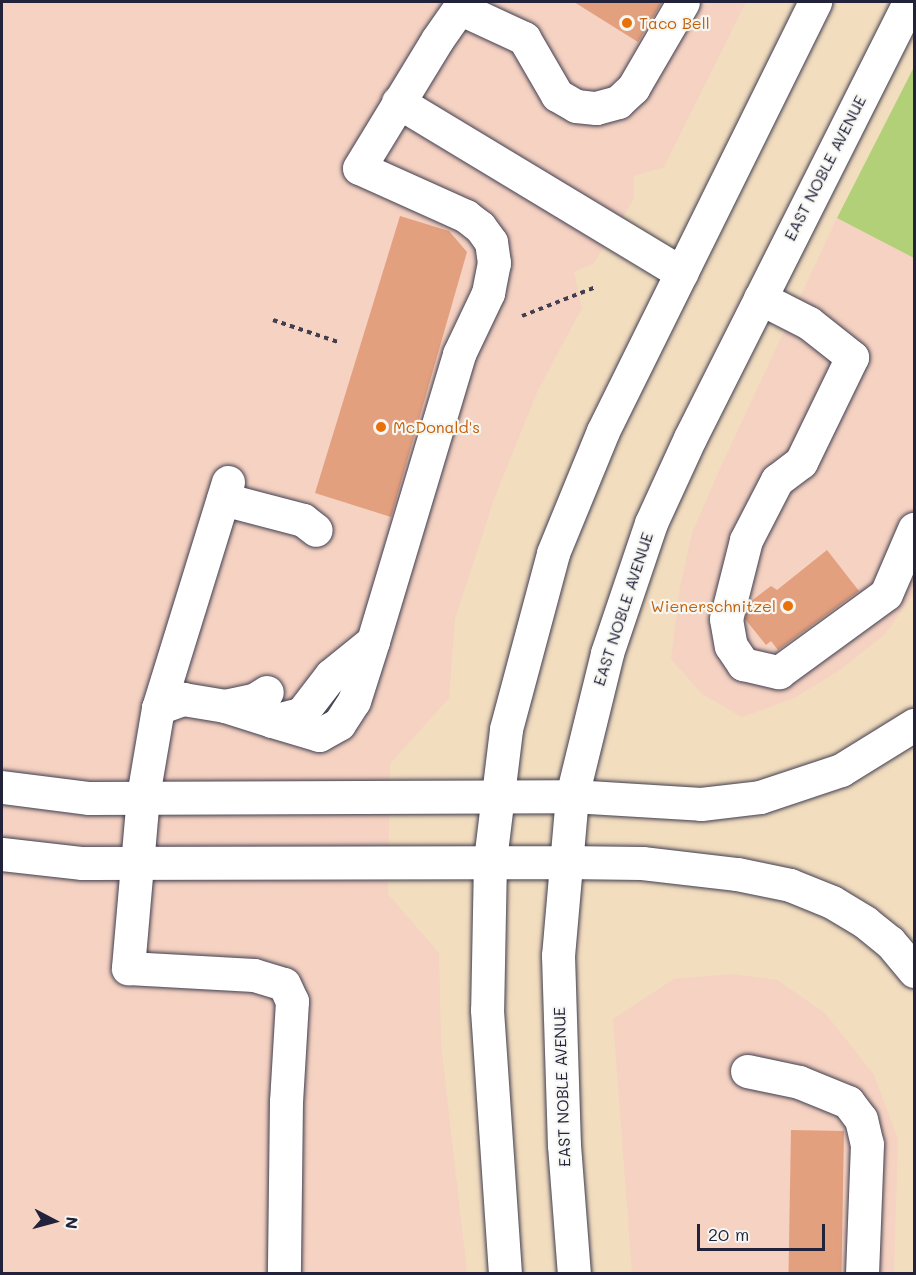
<!DOCTYPE html>
<style>
body{margin:0}
#map{position:relative;width:916px;height:1275px;overflow:hidden;background:#f2ddbf;font-family:Mali,sans-serif}
div>[style]{position:absolute}
.built>*{inset:0;background:#f5d2c2}
.green>*{inset:0;background:#b1d077}
.building>*{inset:0;background:#e3a07f;transform-origin:0 0}
.path>*{height:4px;margin-top:-2px;transform-origin:0;background:repeating-linear-gradient(90deg,#413e4f 0 4.5px,transparent 0 9px)}
.roads{filter:drop-shadow(0 0 2px #413e4f) drop-shadow(0 0 2px #413e4f)}
.minor>*{height:33px;margin:-16.5px;padding:0 16.5px;transform-origin:16.5px;border-radius:16.5px;background:#fff}
.major>*{height:33px;margin:-16.5px;padding:0 16.5px;transform-origin:16.5px;border-radius:16.5px;background:#fff}
.highway>*{height:33px;margin:-16.5px;padding:0 16.5px;transform-origin:16.5px;border-radius:16.5px;background:#fff}
.dots>*{width:16px;height:16px;translate:-50% -50%;box-sizing:border-box;border:3px solid #f6f6f2;border-radius:50%}
span{translate:-50% -50%;white-space:nowrap;text-align:center;line-height:1.15;-webkit-text-stroke:4.5px #f6f6f2;paint-order:stroke}
.food-label{font-size:16px;color:#c56008}
.left{translate:0 -50%;text-align:left}
.right{translate:-100% -50%;text-align:right}
.street-label{font-size:16px;color:#22223b}
.frame{position:absolute;inset:0;border:3px solid #22223b;pointer-events:none}
.north{position:absolute;left:24px;top:1191px;width:60px;height:60px;-webkit-text-stroke:4px #f6f6f2;paint-order:stroke;rotate:96deg;font-size:16px;font-weight:700;line-height:24px;text-align:center;color:#22223b}
.north::after{content:'';display:block;margin:auto;width:21px;height:27px;background:#22223b;clip-path:polygon(50% 0,100% 100%,50% 72%,0 100%)}
.scale{position:absolute;left:697px;top:1224px;width:128px;height:27px;box-sizing:border-box;border:3px solid #22223b;border-top:0;padding-left:8px;font-size:18px;line-height:21px;white-space:nowrap;color:#22223b;-webkit-text-stroke:4px #f6f6f2;paint-order:stroke}
</style>
<div id="map">
<div class="built">
<div style="clip-path:polygon(2px 2px,746px 2px,664px 167px,634px 176px,634px 199px,594px 263px,574px 272px,582px 308px,538px 390px,494px 499px,455px 619px,449px 698px,390px 764px,388px 894px,439px 953px,441px 1044px,467px 1273px,2px 1274px)"></div>
<div style="clip-path:polygon(837px 218px,914px 258px,914px 593px,885px 634px,840px 670px,794px 698px,742px 717px,702px 694px,671px 659px,680px 587px,692px 533px,723px 462px)"></div>
<div style="clip-path:polygon(731px 974px,777px 980px,825px 1013px,874px 1075px,898px 1139px,894px 1273px,632px 1273px,613px 1019px,674px 979px)"></div>
</div>
<div class="green">
<div style="clip-path:polygon(914px 67px,914px 258px,837px 218px)"></div>
</div>
<div class="building">
<div style="clip-path:polygon(574px 2px,662px 2px,638px 42px)"></div>
<div style="clip-path:polygon(400px 216px,449px 231px,467px 252px,391px 517px,315px 493px)"></div>
<div style="clip-path:polygon(827px 550px,859px 591px,778px 650px,771px 641px,766px 645px,745px 619px,750px 602px,771px 586px,777px 590px)"></div>
<div style="left:791px;top:1130px;width:53px;height:144px;rotate:1deg"></div>
</div>
<div class="path">
<div style="left:522px;top:316px;width:79px;rotate:-21.4deg"></div>
<div style="left:273px;top:320px;width:69px;rotate:18.7deg"></div>
</div>
<div class="roads">
<div class="minor">
<div style="left:398px;top:102px;width:331px;rotate:31.1deg"></div>
<div style="left:760px;top:298px;width:55px;rotate:27deg"></div>
<div style="left:809px;top:323px;width:55px;rotate:38.3deg"></div>
<div style="left:852px;top:357px;width:117px;rotate:115.9deg"></div>
<div style="left:801px;top:462px;width:30px;rotate:143deg"></div>
<div style="left:777px;top:480px;width:68px;rotate:117.3deg"></div>
<div style="left:746px;top:540px;width:81px;rotate:104.2deg"></div>
<div style="left:726px;top:619px;width:27px;rotate:80deg"></div>
<div style="left:731px;top:646px;width:22px;rotate:56deg"></div>
<div style="left:743px;top:664px;width:37px;rotate:13deg"></div>
<div style="left:779px;top:672px;width:132px;rotate:-36.1deg"></div>
<div style="left:886px;top:594px;width:71px;rotate:-66.7deg"></div>
<div style="left:228px;top:482px;width:237px;rotate:107.2deg"></div>
<div style="left:158px;top:708px;width:89px;rotate:99.7deg"></div>
<div style="left:143px;top:796px;width:173px;rotate:95deg"></div>
<div style="left:128px;top:968px;width:126px;rotate:3.2deg"></div>
<div style="left:254px;top:975px;width:31px;rotate:17deg"></div>
<div style="left:284px;top:984px;width:19px;rotate:65deg"></div>
<div style="left:292px;top:1001px;width:100px;rotate:93.4deg"></div>
<div style="left:286px;top:1101px;width:173px;rotate:90.7deg"></div>
<div style="left:223px;top:499px;width:83px;rotate:14.7deg"></div>
<div style="left:303px;top:520px;width:16px;rotate:38deg"></div>
<div style="left:225px;top:706px;width:49px;rotate:17.7deg"></div>
<div style="left:272px;top:721px;width:30px;rotate:-14deg"></div>
<div style="left:301px;top:714px;width:49px;rotate:-52.4deg"></div>
<div style="left:331px;top:675px;width:54px;rotate:-39deg"></div>
<div style="left:373px;top:641px;width:300px;rotate:-73.3deg"></div>
<div style="left:459px;top:354px;width:68px;rotate:-64.6deg"></div>
<div style="left:488px;top:293px;width:31px;rotate:-79deg"></div>
<div style="left:494px;top:263px;width:21px;rotate:-98deg"></div>
<div style="left:491px;top:242px;width:19px;rotate:-126deg"></div>
<div style="left:480px;top:227px;width:18px;rotate:-142deg"></div>
<div style="left:466px;top:216px;width:117px;rotate:-155.8deg"></div>
<div style="left:359px;top:168px;width:150px;rotate:-58.6deg"></div>
<div style="left:437px;top:40px;width:39px;rotate:-55deg"></div>
<div style="left:459px;top:8px;width:72px;rotate:24.8deg"></div>
<div style="left:524px;top:38px;width:66px;rotate:59.9deg"></div>
<div style="left:557px;top:95px;width:22px;rotate:30deg"></div>
<div style="left:576px;top:106px;width:20px;rotate:6deg"></div>
<div style="left:596px;top:108px;width:23px;rotate:-15deg"></div>
<div style="left:618px;top:102px;width:21px;rotate:-43deg"></div>
<div style="left:633px;top:88px;width:99px;rotate:-59.8deg"></div>
<div style="left:158px;top:708px;width:27px;rotate:-20deg"></div>
<div style="left:183px;top:699px;width:43px;rotate:9.5deg"></div>
<div style="left:225px;top:706px;width:30px;rotate:-12deg"></div>
<div style="left:254px;top:700px;width:15px;rotate:-32deg"></div>
<div style="left:272px;top:721px;width:49px;rotate:16.6deg"></div>
<div style="left:319px;top:735px;width:23px;rotate:-29deg"></div>
<div style="left:339px;top:724px;width:27px;rotate:-57deg"></div>
<div style="left:354px;top:701px;width:63px;rotate:-72.4deg"></div>
<div style="left:2px;top:787px;width:88px;rotate:7.2deg"></div>
<div style="left:89px;top:798px;width:483px;rotate:-0.2deg"></div>
<div style="left:572px;top:796px;width:160px;rotate:95deg"></div>
<div style="left:558px;top:955px;width:190px;rotate:88.2deg"></div>
<div style="left:564px;top:1145px;width:129px;rotate:85.6deg"></div>
<div style="left:2px;top:854px;width:81px;rotate:6.4deg"></div>
<div style="left:82px;top:863px;width:481px;rotate:-0.1deg"></div>
<div style="left:490px;top:860px;width:150px;rotate:91.1deg"></div>
<div style="left:487px;top:1010px;width:265px;rotate:86.1deg"></div>
<div style="left:747px;top:1071px;width:53px;rotate:11.9deg"></div>
<div style="left:799px;top:1082px;width:53px;rotate:22.2deg"></div>
<div style="left:848px;top:1102px;width:21px;rotate:53deg"></div>
<div style="left:861px;top:1119px;width:26px;rotate:77deg"></div>
<div style="left:867px;top:1144px;width:130px;rotate:92.2deg"></div>
</div>
<div class="major">
<div style="left:572px;top:796px;width:147px;rotate:-76.2deg"></div>
<div style="left:607px;top:653px;width:137px;rotate:-71.3deg"></div>
<div style="left:651px;top:523px;width:94px;rotate:-65.4deg"></div>
<div style="left:690px;top:438px;width:488px;rotate:-63.3deg"></div>
<div style="left:490px;top:860px;width:132px;rotate:-83deg"></div>
<div style="left:506px;top:729px;width:182px;rotate:-75deg"></div>
<div style="left:553px;top:553px;width:132px;rotate:-67.7deg"></div>
<div style="left:603px;top:431px;width:479px;rotate:-63.7deg"></div>
</div>
<div class="highway">
<div style="left:572px;top:796px;width:129px;rotate:3.5deg"></div>
<div style="left:701px;top:804px;width:59px;rotate:-6.8deg"></div>
<div style="left:760px;top:797px;width:85px;rotate:-18.4deg"></div>
<div style="left:841px;top:770px;width:86px;rotate:-31.7deg"></div>
<div style="left:563px;top:862px;width:79px;rotate:0.7deg"></div>
<div style="left:642px;top:863px;width:96px;rotate:6.6deg"></div>
<div style="left:737px;top:874px;width:54px;rotate:11.7deg"></div>
<div style="left:790px;top:885px;width:45px;rotate:22deg"></div>
<div style="left:832px;top:902px;width:39px;rotate:31deg"></div>
<div style="left:865px;top:922px;width:32px;rotate:39deg"></div>
<div style="left:890px;top:942px;width:38px;rotate:50deg"></div>
</div>
</div>
<div class="dots">
<div style="left:627px;top:23px;background:#e8710a"></div>
<div style="left:381px;top:427px;background:#e8710a"></div>
<div style="left:788px;top:606px;background:#e8710a"></div>
</div>
<div class="food-label">
<span class="left" style="left:639px;top:23px">Taco Bell</span>
<span class="left" style="left:393px;top:427px">McDonald's</span>
<span class="right" style="left:776px;top:606px">Wienerschnitzel</span>
</div>
<div class="street-label">
<span style="left:825px;top:168px;rotate:-63deg">EAST NOBLE AVENUE</span>
<span style="left:623px;top:609px;rotate:-72deg">EAST NOBLE AVENUE</span>
<span style="left:562px;top:1087px;rotate:-92deg">EAST NOBLE AVENUE</span>
</div>
<div class="frame"></div>
<div class="north">N</div>
<div class="scale">20 m</div>
</div>
